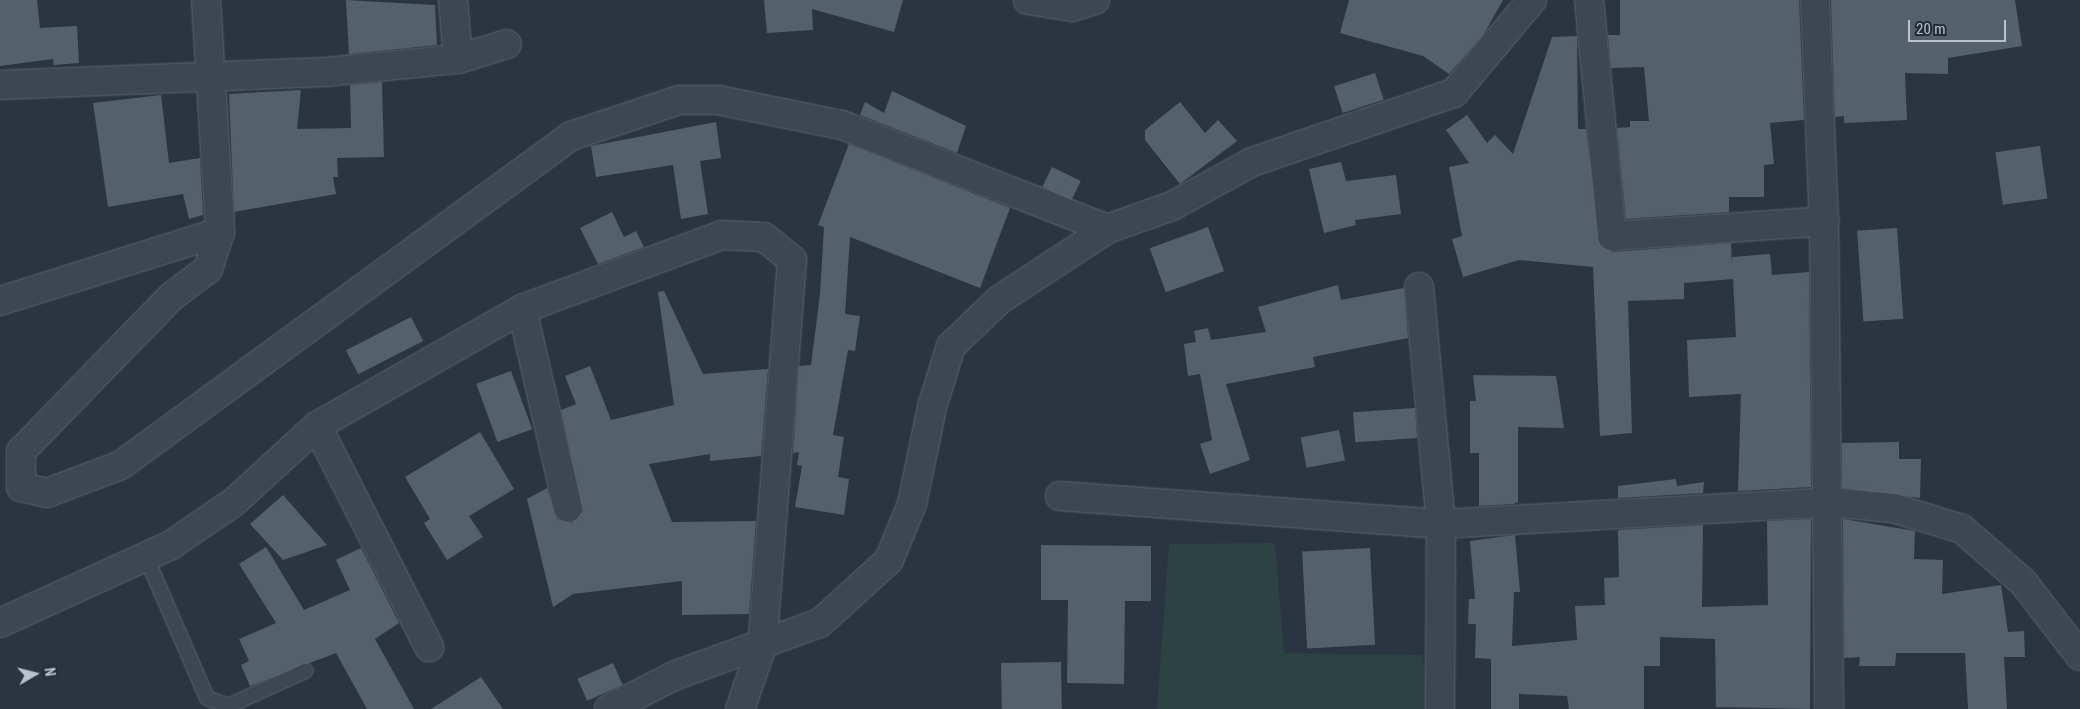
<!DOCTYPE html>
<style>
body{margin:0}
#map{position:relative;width:2080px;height:709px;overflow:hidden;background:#2a3541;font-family:"Roboto Condensed",sans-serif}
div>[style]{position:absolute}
.green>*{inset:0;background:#2d4343}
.building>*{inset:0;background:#54606b;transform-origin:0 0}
.roads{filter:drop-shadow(0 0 1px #5c656e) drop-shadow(0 0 1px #5c656e)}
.service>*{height:14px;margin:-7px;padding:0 7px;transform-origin:7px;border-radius:7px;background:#3e4751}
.minor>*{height:28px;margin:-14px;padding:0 14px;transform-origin:14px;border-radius:14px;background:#3e4751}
span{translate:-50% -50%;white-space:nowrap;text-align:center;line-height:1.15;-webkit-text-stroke:4.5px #232c36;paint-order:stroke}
.north{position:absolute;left:10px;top:649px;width:50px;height:50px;-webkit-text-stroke:4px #232c36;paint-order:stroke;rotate:82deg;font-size:14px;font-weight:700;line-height:20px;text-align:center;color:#bbc2cb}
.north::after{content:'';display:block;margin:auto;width:18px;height:22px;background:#bbc2cb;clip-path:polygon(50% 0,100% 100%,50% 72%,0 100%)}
.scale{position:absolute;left:1908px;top:20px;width:98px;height:22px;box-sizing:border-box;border:2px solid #bbc2cb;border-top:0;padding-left:6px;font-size:15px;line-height:18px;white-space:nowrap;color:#bbc2cb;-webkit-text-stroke:4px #232c36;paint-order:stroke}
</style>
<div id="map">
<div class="green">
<div style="clip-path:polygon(1275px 543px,1284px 653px,1422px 655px,1433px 709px,1157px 709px,1169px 544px)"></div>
</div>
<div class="building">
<div style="clip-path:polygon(0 0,37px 0,40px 28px,77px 26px,79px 63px,54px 65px,53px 59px,0 66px)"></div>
<div style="clip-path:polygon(346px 0,435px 5px,437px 45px,349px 54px)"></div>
<div style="clip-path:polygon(764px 0,903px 0,894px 32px,812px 9px,813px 30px,767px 33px)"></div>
<div style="clip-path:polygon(1349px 0,1503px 0,1484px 34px,1449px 74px,1423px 56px,1340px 33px)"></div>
<div style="clip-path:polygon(1620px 0,1799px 0,1804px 120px,1770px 123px,1774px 164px,1764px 165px,1764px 197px,1729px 197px,1729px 212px,1626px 219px,1617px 128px,1630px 127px,1630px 121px,1649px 121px,1644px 67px,1611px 68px,1608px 35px,1620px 35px)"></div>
<div style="clip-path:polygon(1831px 0,2015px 0,2022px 46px,1948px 58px,1948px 74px,1905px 73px,1907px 120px,1844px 123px,1844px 116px,1835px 117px)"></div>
<div style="clip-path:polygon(1577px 36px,1578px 129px,1586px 129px,1600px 245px,1613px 252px,1731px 243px,1732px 265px,1732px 257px,1770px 254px,1772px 275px,1809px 272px,1811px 487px,1738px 491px,1741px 394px,1689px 397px,1687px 340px,1736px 337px,1733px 279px,1684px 283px,1684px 299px,1628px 301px,1632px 433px,1600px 436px,1593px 267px,1519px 260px,1463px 277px,1452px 239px,1462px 236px,1449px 167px,1469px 163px,1446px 130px,1467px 115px,1487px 143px,1495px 135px,1513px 154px,1552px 37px)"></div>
<div style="left:1375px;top:73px;width:28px;height:43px;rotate:72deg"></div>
<div style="clip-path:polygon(382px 82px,384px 157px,337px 158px,338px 177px,333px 177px,336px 194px,234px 212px,229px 94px,301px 90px,297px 129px,351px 128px,350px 85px)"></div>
<div style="clip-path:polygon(892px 91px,966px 126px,957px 153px,860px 115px,865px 102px,884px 113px)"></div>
<div style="clip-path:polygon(161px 95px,169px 163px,200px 158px,203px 215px,189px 219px,183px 194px,108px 207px,93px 103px)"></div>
<div style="clip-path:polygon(1180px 102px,1205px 133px,1218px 120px,1237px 141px,1180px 184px,1145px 140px,1145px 130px)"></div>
<div style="clip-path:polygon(716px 122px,721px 158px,700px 161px,708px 214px,681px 219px,673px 165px,596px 177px,591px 146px)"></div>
<div style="clip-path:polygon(849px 144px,1010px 208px,980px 288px,850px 237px,845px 314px,860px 316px,855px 351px,848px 350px,833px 435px,844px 437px,838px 477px,849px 479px,844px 515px,795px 507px,802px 466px,797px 465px,799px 452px,793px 453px,799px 366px,811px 365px,820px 294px,824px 227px,818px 225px)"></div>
<div style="left:2040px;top:146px;width:53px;height:45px;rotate:82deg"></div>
<div style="clip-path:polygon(1341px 162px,1346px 181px,1396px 175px,1401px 214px,1355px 220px,1356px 225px,1324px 233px,1309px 169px)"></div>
<div style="left:1052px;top:167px;width:32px;height:22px;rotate:26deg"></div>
<div style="clip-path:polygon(612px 212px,624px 237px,636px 231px,644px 247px,598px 264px,580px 228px)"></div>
<div style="left:1208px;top:227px;width:47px;height:62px;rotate:70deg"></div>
<div style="left:1897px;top:228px;width:91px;height:40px;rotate:86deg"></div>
<div style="clip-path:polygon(1338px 285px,1341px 300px,1404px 288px,1408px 338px,1313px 357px,1315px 367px,1226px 384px,1250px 460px,1210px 474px,1200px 444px,1212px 440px,1200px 374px,1188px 376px,1184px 344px,1196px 342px,1194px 331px,1208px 328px,1211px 340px,1266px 332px,1258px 307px)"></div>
<div style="clip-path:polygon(664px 291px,703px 374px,768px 369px,761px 456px,710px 461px,710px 454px,649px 464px,672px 522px,756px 521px,749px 614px,682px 615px,682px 581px,573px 594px,553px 607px,527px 499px,547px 488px,557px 519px,572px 523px,583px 512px,561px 410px,576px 404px,565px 376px,590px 366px,611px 420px,674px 405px,658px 292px)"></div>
<div style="left:411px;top:317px;width:27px;height:73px;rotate:63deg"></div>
<div style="left:511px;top:371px;width:62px;height:37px;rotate:70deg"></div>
<div style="clip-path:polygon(1473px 375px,1556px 376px,1564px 428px,1518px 427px,1518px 502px,1513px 504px,1479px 506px,1479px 453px,1470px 453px,1470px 401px,1476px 401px)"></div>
<div style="left:1415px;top:408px;width:30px;height:62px;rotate:86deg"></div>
<div style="left:1339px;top:430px;width:31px;height:39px;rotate:79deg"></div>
<div style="clip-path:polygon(480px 432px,514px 489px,469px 516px,483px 537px,447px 560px,424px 523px,430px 519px,405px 477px)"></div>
<div style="clip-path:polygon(1899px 442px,1899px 459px,1921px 459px,1920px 498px,1842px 488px,1842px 443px)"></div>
<div style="clip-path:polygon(1676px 479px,1677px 486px,1704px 482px,1703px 493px,1618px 498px,1618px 486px)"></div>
<div style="clip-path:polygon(283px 495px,327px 545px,283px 560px,250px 524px)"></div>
<div style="clip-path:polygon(1811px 519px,1810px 709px,1716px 707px,1715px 639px,1660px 637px,1660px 666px,1644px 666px,1644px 709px,1569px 709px,1567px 696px,1519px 694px,1519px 709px,1491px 709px,1491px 659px,1475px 658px,1476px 624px,1468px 624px,1469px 599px,1475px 599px,1470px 541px,1515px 535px,1520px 592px,1514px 592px,1512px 646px,1577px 640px,1575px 606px,1605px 605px,1604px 578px,1619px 577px,1618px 530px,1703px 525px,1702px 607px,1768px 605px,1767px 521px)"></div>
<div style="clip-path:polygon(1843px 519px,1915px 531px,1914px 559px,1943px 560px,1942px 594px,2001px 585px,2008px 632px,2024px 631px,2025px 657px,2004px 657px,2007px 709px,1968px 709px,1965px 653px,1896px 653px,1895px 666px,1859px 666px,1860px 657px,1844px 658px)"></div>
<div style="clip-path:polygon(1041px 545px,1151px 546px,1151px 601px,1125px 601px,1124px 684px,1067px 683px,1068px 600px,1041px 600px)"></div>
<div style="clip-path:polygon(266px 547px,304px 610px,350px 590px,336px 560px,361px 548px,399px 623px,375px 639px,414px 709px,367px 709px,336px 653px,250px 686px,241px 665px,249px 661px,239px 639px,276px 623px,239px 564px)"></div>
<div style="left:1370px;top:548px;width:97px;height:68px;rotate:87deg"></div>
<div style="left:1061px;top:662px;width:47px;height:60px;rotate:89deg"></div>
<div style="left:613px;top:663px;width:24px;height:39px;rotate:66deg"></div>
<div style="clip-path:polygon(481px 677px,503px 709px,431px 709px)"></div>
</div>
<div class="roads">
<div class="service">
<div style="left:146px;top:557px;width:154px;rotate:66.6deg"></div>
<div style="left:207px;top:698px;width:22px;rotate:21deg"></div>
<div style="left:228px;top:706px;width:85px;rotate:-24.4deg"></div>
</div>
<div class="minor">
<div style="left:206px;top:0;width:232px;rotate:86.5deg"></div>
<div style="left:453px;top:0;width:59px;rotate:85.2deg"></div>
<div style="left:1028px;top:0;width:45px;rotate:9deg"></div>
<div style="left:1072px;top:7px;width:24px;rotate:-17deg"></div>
<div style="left:1589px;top:0;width:237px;rotate:84.4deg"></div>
<div style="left:1612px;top:236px;width:213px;rotate:-4deg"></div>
<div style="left:1815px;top:0;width:221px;rotate:87.7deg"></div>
<div style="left:1824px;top:221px;width:488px;rotate:89.4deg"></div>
<div style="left:0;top:85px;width:325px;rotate:-2.3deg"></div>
<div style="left:325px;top:72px;width:134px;rotate:-5.6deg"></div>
<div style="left:458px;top:59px;width:51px;rotate:-17deg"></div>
<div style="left:0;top:301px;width:231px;rotate:-17.4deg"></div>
<div style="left:220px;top:232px;width:39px;rotate:108deg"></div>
<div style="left:208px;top:269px;width:46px;rotate:142.9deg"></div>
<div style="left:171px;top:297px;width:215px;rotate:134.2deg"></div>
<div style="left:21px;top:451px;width:36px;rotate:90deg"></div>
<div style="left:21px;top:487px;width:27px;rotate:13deg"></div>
<div style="left:47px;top:493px;width:79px;rotate:-20.7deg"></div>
<div style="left:121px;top:465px;width:557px;rotate:-36.17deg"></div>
<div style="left:571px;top:136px;width:114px;rotate:-18.4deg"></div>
<div style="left:679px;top:100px;width:39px"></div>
<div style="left:718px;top:100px;width:126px;rotate:11.4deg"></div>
<div style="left:842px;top:125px;width:285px;rotate:21.4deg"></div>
<div style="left:522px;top:309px;width:204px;rotate:77deg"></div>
<div style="left:317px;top:426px;width:248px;rotate:63.1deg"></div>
<div style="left:1060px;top:496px;width:382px;rotate:4.2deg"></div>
<div style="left:1441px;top:524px;width:238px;rotate:-95.3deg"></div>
<div style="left:0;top:623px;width:188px;rotate:-24.5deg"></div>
<div style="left:171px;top:545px;width:76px;rotate:-34.3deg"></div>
<div style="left:234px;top:502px;width:113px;rotate:-42.5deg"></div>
<div style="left:317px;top:426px;width:236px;rotate:-29.7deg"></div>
<div style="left:522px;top:309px;width:213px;rotate:-20.3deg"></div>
<div style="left:722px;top:235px;width:42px;rotate:2.7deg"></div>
<div style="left:764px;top:237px;width:36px;rotate:39deg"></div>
<div style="left:792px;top:260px;width:387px;rotate:94.4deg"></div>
<div style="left:762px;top:646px;width:67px;rotate:109.2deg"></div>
<div style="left:609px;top:709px;width:75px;rotate:-26.9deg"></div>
<div style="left:676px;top:675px;width:153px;rotate:-19.9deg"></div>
<div style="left:820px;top:623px;width:93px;rotate:-42.4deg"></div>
<div style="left:889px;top:560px;width:61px;rotate:-67.7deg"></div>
<div style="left:912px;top:504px;width:99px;rotate:-78.3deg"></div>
<div style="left:932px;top:407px;width:64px;rotate:-72.7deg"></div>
<div style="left:951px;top:346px;width:66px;rotate:-43.8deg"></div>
<div style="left:999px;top:300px;width:129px;rotate:-33.3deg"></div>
<div style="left:1107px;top:229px;width:69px;rotate:-19.5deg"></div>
<div style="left:1172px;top:206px;width:91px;rotate:-28.8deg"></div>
<div style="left:1252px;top:162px;width:213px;rotate:-18.9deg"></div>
<div style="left:1454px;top:93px;width:121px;rotate:-50deg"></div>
<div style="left:1440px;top:709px;width:185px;rotate:-89.7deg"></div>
<div style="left:1441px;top:524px;width:389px;rotate:-3.2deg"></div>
<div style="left:1829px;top:502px;width:64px;rotate:5.4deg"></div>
<div style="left:1893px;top:508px;width:72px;rotate:16.9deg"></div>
<div style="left:1962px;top:529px;width:81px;rotate:41deg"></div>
<div style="left:2023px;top:582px;width:93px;rotate:52.4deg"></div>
</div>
</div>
<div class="north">N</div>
<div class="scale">20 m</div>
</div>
